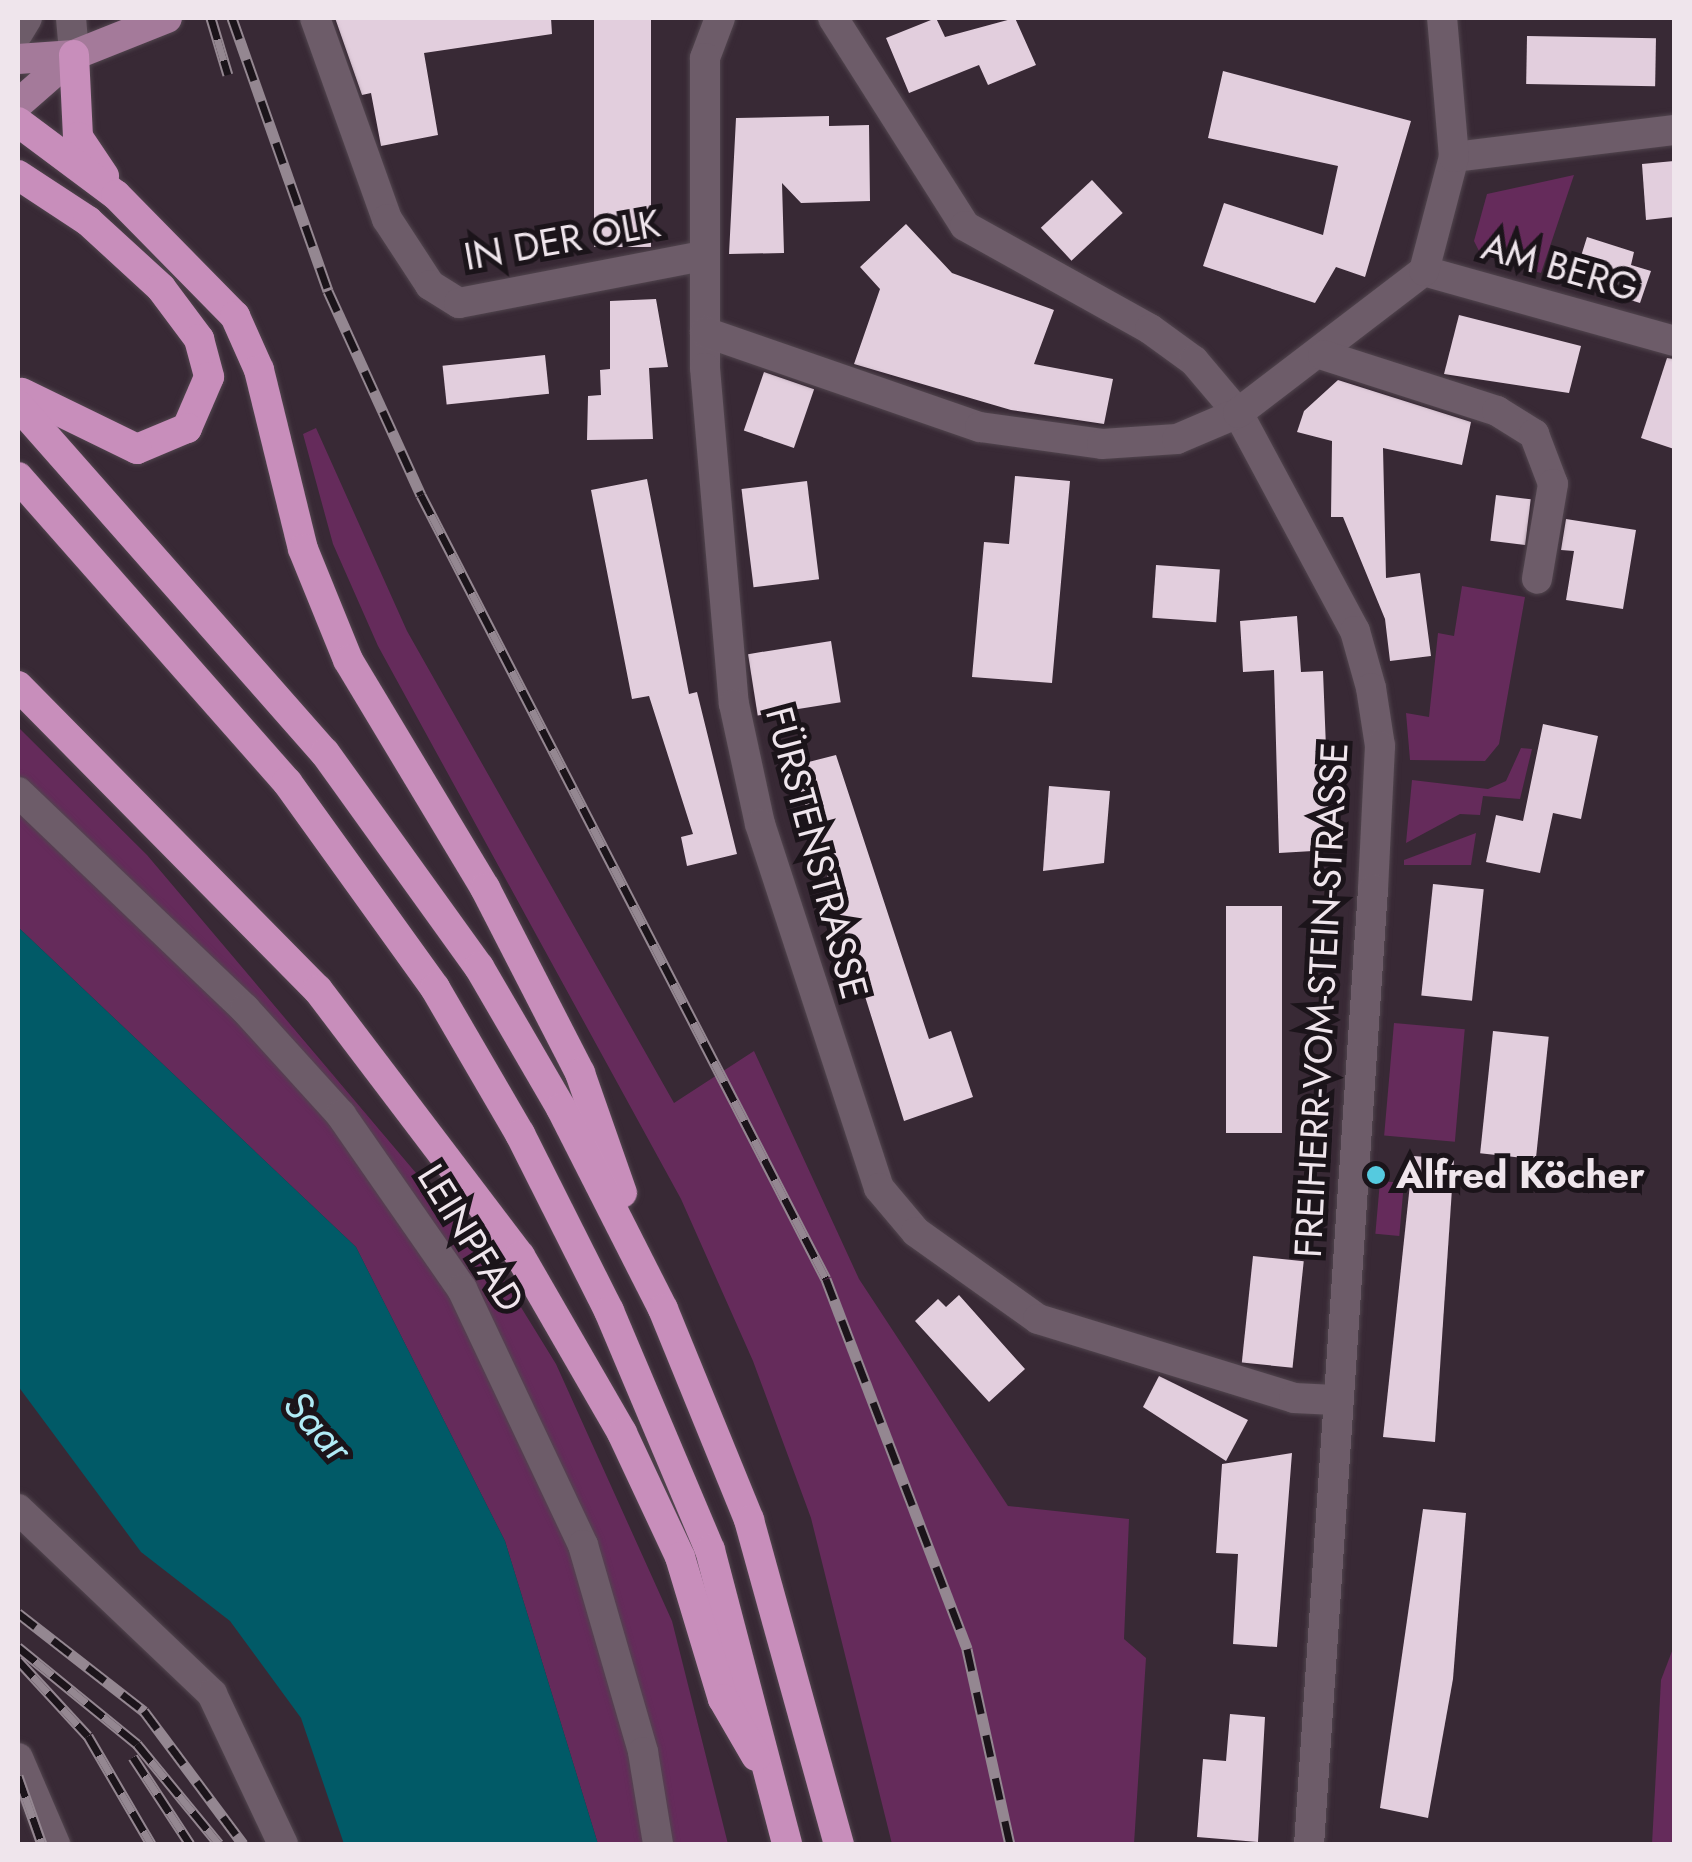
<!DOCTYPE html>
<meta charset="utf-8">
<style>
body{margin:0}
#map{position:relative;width:1692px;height:1862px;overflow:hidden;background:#382935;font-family:Jost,sans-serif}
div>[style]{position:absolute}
.green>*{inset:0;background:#652b5b;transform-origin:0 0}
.water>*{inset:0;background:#015a67}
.building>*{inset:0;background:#e2cedd;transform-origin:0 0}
.roads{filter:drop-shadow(0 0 2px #51454e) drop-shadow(0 0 2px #51454e)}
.minor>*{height:30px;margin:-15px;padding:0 15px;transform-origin:15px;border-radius:15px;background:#6d5c69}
.major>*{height:30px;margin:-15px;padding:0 15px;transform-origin:15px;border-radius:15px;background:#a47a9a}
.highway>*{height:30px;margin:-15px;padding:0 15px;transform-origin:15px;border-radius:15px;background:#c88ebb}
.rail>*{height:11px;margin-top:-5.5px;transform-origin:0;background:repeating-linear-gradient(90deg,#1b141a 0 22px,#948791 0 44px);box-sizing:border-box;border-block:2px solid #948791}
.dots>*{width:28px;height:28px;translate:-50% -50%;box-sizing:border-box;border:5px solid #1b141a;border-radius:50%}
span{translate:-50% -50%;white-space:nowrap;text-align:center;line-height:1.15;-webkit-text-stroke:10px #1b141a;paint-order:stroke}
.street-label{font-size:38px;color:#efe5ec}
.poi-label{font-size:38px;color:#efe5ec;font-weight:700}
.left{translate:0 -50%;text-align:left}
.water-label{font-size:40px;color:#b0ebf6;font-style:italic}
.frame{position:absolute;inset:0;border:20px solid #efe5ec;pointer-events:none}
</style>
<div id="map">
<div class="green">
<div style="clip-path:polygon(1574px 175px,1541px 273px,1481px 255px,1474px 241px,1487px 194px)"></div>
<div style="clip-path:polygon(316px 428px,407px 631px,674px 1103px,754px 1051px,859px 1279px,1008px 1506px,1129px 1519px,1124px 1639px,1146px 1658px,1134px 1844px,892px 1844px,811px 1518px,753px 1361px,681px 1199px,378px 646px,333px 544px,303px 434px)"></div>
<div style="clip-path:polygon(1462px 586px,1525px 597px,1499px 744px,1485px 761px,1410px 760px,1406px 713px,1429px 717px,1438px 633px,1454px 636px)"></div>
<div style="clip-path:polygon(18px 727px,147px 855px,498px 1270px,556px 1364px,672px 1621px,728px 1844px,598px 1844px,505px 1541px,356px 1247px,18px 927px)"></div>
<div style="clip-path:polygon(1521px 748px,1532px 749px,1520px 799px,1483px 796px,1480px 815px,1460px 814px,1406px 843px,1412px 780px,1488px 789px,1506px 781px)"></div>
<div style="clip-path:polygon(1476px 833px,1471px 865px,1404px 865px,1404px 860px)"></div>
<div style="left:1394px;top:1023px;width:71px;height:113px;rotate:5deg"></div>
<div style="left:1380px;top:1181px;width:24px;height:53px;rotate:5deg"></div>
<div style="clip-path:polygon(1674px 1646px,1674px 1844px,1652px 1844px,1661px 1680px)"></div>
</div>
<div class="water">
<div style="clip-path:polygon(18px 927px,356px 1247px,505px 1541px,598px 1844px,344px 1844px,301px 1718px,230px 1621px,141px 1552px,18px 1386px)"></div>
</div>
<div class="building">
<div style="clip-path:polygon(335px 18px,551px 18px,552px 34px,424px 53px,438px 135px,381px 146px,371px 93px,362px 95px)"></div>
<div style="left:594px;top:18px;width:57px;height:229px"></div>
<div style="clip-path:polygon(936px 18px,945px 37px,1015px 18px,1036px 65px,988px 85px,979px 65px,909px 93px,886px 38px)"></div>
<div style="left:1527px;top:36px;width:129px;height:48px;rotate:1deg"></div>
<div style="clip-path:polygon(1223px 71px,1411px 121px,1365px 277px,1336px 267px,1315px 303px,1203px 266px,1224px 203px,1323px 235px,1338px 166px,1208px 138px)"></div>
<div style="clip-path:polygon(829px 116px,829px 126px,869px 125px,870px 201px,801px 203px,782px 183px,784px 253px,729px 254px,736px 118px)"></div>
<div style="clip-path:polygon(1674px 161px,1674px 217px,1646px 220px,1642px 164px)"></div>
<div style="left:1092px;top:180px;width:45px;height:70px;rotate:47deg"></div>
<div style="clip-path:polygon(906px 224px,952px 273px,1054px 310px,1034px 364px,1113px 379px,1104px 424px,1011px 410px,854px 364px,880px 289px,860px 267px)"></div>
<div style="clip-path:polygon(1587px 237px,1634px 252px,1631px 265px,1651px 271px,1640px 303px,1573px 282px)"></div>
<div style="clip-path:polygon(656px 299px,668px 367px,649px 368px,653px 439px,587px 440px,588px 396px,601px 395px,600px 370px,610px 369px,610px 301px)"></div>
<div style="clip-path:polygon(1459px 315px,1581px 346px,1569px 393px,1444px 374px)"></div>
<div style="left:545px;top:355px;width:39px;height:103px;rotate:84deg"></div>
<div style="clip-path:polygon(1667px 358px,1674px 359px,1674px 449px,1641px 438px)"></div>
<div style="left:764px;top:372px;width:53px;height:62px;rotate:19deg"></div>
<div style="clip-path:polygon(1338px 380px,1471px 422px,1462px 465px,1383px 448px,1386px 578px,1420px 573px,1431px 656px,1390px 661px,1385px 619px,1343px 517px,1331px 517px,1332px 441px,1297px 432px,1304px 411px)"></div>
<div style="clip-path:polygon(1015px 476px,1070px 481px,1052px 683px,972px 677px,984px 542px,1009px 544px)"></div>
<div style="clip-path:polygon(647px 479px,689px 694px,697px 692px,737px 854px,687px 866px,681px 837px,693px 834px,649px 696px,632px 699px,591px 490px)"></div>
<div style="left:807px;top:481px;width:99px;height:66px;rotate:83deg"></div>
<div style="left:1496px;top:495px;width:35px;height:46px;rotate:7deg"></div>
<div style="clip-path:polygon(1566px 519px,1636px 530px,1623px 609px,1566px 600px,1574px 551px,1561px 550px)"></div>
<div style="left:1156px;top:565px;width:64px;height:53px;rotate:4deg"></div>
<div style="clip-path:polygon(1297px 616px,1301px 672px,1323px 671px,1330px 850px,1279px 853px,1274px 670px,1243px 672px,1240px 621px)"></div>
<div style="left:831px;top:641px;width:62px;height:84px;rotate:81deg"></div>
<div style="clip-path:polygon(1543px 724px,1598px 736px,1581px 819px,1553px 813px,1540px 873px,1486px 862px,1496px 815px,1523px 821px)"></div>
<div style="clip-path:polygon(836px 755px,929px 1039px,951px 1031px,973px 1097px,904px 1121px,793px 766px)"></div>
<div style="clip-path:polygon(1049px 786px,1110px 791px,1104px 863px,1043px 871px)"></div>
<div style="left:1433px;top:884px;width:51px;height:112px;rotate:6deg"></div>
<div style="left:1226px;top:906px;width:56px;height:227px"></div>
<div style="left:1493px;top:1031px;width:56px;height:123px;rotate:6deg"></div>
<div style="clip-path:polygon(1413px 1156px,1454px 1159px,1435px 1442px,1383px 1437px)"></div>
<div style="left:1253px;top:1256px;width:51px;height:107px;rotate:6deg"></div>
<div style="clip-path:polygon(959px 1295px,1025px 1369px,989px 1402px,915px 1321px,938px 1299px,946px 1307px)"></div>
<div style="clip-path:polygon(1159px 1376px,1248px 1420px,1226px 1461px,1143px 1407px)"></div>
<div style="clip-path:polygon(1292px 1453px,1277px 1647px,1233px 1644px,1238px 1554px,1216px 1553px,1222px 1464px)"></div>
<div style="clip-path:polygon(1423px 1509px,1466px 1513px,1453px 1679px,1428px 1818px,1380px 1808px)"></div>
<div style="clip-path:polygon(1230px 1714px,1265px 1717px,1258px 1842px,1197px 1837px,1203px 1759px,1226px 1761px)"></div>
</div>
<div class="roads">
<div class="minor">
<div style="left:71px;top:18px;width:37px;rotate:85deg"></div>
<div style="left:315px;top:18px;width:214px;rotate:70.3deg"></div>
<div style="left:387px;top:219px;width:79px;rotate:56.9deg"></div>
<div style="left:430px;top:285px;width:34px;rotate:32deg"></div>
<div style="left:459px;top:303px;width:248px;rotate:-10.9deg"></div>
<div style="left:720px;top:18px;width:43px;rotate:110.6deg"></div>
<div style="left:705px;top:58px;width:310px;rotate:90deg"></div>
<div style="left:705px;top:368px;width:337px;rotate:85.1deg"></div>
<div style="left:734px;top:704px;width:123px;rotate:77.8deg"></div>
<div style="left:760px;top:824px;width:383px;rotate:71.9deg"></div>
<div style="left:879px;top:1188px;width:57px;rotate:49.9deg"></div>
<div style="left:916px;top:1232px;width:150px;rotate:35.5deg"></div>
<div style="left:1038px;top:1319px;width:268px;rotate:17.1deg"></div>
<div style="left:1294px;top:1398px;width:41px;rotate:2.8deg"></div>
<div style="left:833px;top:18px;width:246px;rotate:57.6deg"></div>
<div style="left:965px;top:226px;width:212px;rotate:29.1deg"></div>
<div style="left:1150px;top:329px;width:54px;rotate:36deg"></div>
<div style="left:1194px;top:361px;width:68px;rotate:49.8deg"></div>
<div style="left:1238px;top:413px;width:247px;rotate:61.8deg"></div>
<div style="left:1355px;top:631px;width:59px;rotate:74.3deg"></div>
<div style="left:1371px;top:688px;width:59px;rotate:81.2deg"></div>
<div style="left:1380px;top:746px;width:143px;rotate:92.8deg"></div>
<div style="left:1373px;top:889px;width:957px;rotate:93.83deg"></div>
<div style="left:18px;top:33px;width:17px;rotate:-59deg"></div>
<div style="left:1454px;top:157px;width:222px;rotate:-7deg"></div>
<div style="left:1424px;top:271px;width:260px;rotate:15.6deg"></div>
<div style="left:705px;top:332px;width:291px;rotate:19.1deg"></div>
<div style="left:980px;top:427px;width:123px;rotate:7.9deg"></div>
<div style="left:1102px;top:444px;width:75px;rotate:-3.8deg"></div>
<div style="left:1177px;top:439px;width:66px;rotate:-23.1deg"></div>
<div style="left:1238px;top:413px;width:234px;rotate:-37.4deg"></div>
<div style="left:1424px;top:271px;width:118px;rotate:-75.3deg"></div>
<div style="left:1454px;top:157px;width:140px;rotate:-94.9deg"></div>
<div style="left:1323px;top:355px;width:183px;rotate:17.8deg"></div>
<div style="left:1497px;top:411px;width:44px;rotate:31.9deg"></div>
<div style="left:1534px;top:434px;width:53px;rotate:69.2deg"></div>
<div style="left:1553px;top:484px;width:96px;rotate:99.6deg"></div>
<div style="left:18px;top:792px;width:314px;rotate:43.7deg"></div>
<div style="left:245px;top:1009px;width:143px;rotate:47.8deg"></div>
<div style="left:341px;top:1115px;width:212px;rotate:55.2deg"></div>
<div style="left:462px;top:1289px;width:283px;rotate:64.7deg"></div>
<div style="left:583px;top:1545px;width:216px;rotate:73.8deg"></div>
<div style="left:643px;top:1752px;width:93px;rotate:80.7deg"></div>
<div style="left:18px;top:1509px;width:268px;rotate:43.6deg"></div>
<div style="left:212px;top:1694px;width:166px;rotate:64.7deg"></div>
<div style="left:18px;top:1758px;width:94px;rotate:66.7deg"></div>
</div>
<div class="major">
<div style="left:18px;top:59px;width:56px;rotate:-4.1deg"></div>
<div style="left:74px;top:55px;width:100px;rotate:-21.7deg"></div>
<div style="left:18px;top:104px;width:74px;rotate:-41.2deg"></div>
</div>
<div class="highway">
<div style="left:74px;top:55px;width:82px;rotate:87.2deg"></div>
<div style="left:78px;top:137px;width:47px;rotate:56.3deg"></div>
<div style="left:18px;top:122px;width:122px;rotate:36.7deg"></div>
<div style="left:116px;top:195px;width:170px;rotate:45.5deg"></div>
<div style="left:235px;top:316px;width:59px;rotate:66deg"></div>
<div style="left:259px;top:370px;width:184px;rotate:76.2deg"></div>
<div style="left:303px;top:549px;width:120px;rotate:67.9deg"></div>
<div style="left:348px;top:660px;width:266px;rotate:59deg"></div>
<div style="left:485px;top:888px;width:208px;rotate:62.8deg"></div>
<div style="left:580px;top:1073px;width:127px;rotate:70.7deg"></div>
<div style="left:18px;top:175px;width:84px;rotate:33.3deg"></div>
<div style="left:88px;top:221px;width:99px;rotate:42.5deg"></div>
<div style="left:161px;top:288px;width:64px;rotate:53.3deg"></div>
<div style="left:199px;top:339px;width:39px;rotate:75deg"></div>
<div style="left:209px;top:377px;width:56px;rotate:113.3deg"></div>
<div style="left:187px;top:428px;width:54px;rotate:157.2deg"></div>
<div style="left:137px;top:449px;width:128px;rotate:-154deg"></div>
<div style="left:18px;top:405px;width:464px;rotate:48.6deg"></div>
<div style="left:325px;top:753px;width:264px;rotate:54.3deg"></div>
<div style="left:479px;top:967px;width:163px;rotate:59.8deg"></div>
<div style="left:561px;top:1108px;width:225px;rotate:63.1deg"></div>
<div style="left:663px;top:1309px;width:228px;rotate:67.8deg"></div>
<div style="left:749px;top:1520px;width:336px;rotate:74.5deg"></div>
<div style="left:18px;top:477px;width:407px;rotate:48.6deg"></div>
<div style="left:287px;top:782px;width:254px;rotate:54.3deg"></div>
<div style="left:435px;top:988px;width:169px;rotate:59.8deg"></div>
<div style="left:520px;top:1134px;width:198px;rotate:63.3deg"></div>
<div style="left:609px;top:1311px;width:259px;rotate:67.1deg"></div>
<div style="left:710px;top:1550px;width:304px;rotate:75.3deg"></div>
<div style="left:18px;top:686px;width:427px;rotate:45.4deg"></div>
<div style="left:318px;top:990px;width:334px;rotate:52.8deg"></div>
<div style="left:520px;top:1256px;width:204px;rotate:60deg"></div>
<div style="left:622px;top:1433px;width:137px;rotate:64.9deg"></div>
<div style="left:680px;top:1557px;width:148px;rotate:73.2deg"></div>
<div style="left:723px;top:1699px;width:66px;rotate:59.9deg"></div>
</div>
</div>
<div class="rail">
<div style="left:211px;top:18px;width:59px;rotate:73.4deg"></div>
<div style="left:232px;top:18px;width:289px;rotate:70.6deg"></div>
<div style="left:328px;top:291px;width:224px;rotate:65.5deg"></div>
<div style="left:421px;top:495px;width:882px;rotate:62.68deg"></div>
<div style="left:826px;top:1279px;width:396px;rotate:69.1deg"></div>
<div style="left:967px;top:1649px;width:200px;rotate:77.6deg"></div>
<div style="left:18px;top:1613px;width:160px;rotate:37.9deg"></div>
<div style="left:144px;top:1711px;width:166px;rotate:53.3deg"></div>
<div style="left:18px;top:1647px;width:154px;rotate:39.2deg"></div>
<div style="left:137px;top:1744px;width:129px;rotate:50.6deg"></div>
<div style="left:18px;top:1660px;width:103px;rotate:47.4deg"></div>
<div style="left:88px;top:1736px;width:125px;rotate:59.7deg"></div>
<div style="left:133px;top:1757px;width:104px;rotate:56.8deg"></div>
<div style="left:18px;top:1776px;width:72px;rotate:70.6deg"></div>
</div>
<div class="dots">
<div style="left:1376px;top:1175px;background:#55cadf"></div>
</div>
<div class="street-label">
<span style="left:562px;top:240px;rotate:-10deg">IN DER OLK</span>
<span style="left:1560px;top:267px;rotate:16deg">AM BERG</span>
<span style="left:817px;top:853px;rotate:75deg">FÜRSTENSTRASSE</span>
<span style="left:1321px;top:1000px;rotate:-87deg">FREIHERR-VOM-STEIN-STRASSE</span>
<span style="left:471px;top:1238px;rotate:58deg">LEINPFAD</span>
</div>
<div class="poi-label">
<span class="left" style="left:1396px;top:1175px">Alfred Köcher</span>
</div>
<div class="water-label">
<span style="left:318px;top:1426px;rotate:48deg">Saar</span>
</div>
<div class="frame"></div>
</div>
